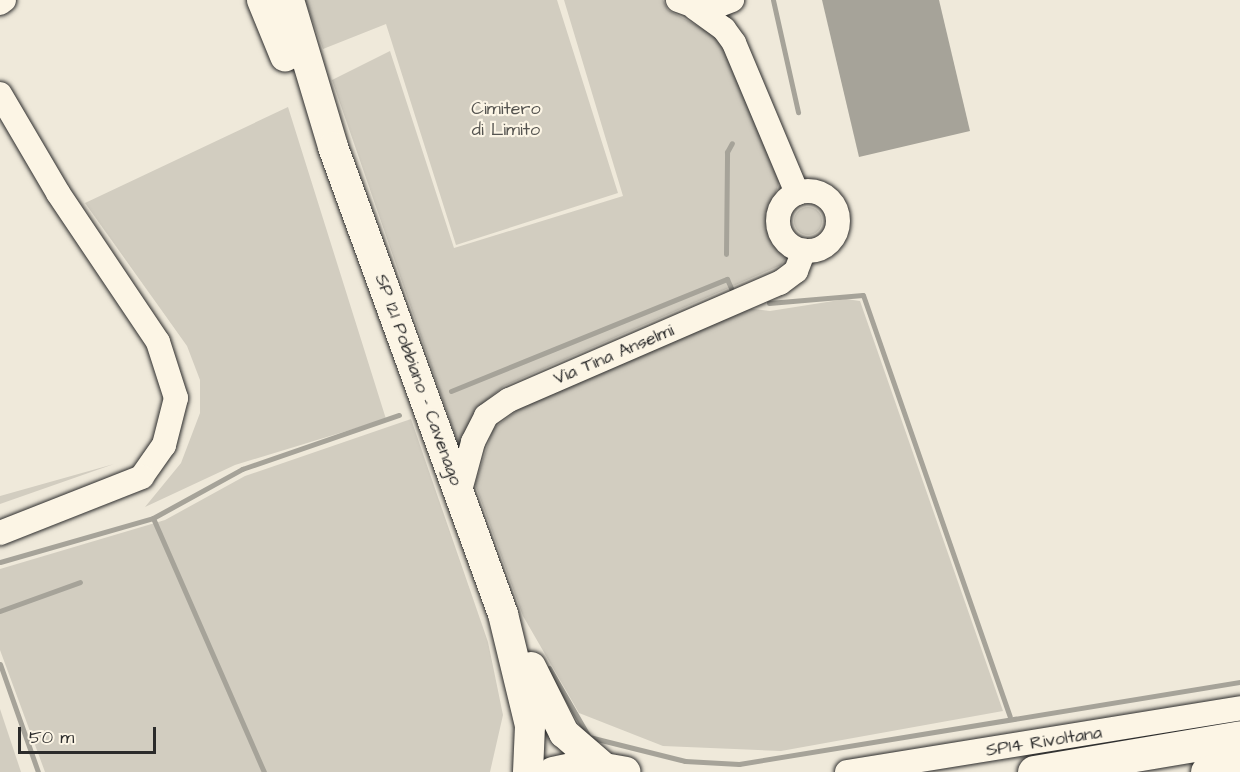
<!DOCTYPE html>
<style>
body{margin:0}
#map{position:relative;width:1240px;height:772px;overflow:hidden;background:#efe9da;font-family:"Architects Daughter",sans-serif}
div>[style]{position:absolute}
.green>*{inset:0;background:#d2cdc0}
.round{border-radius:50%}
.water>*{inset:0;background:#a6a399}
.stream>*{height:5px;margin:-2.5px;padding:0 2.5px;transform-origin:2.5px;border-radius:2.5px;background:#a6a399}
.roads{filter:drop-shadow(0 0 2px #2b2b2b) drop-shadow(0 0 2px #2b2b2b)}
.minor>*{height:24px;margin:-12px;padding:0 12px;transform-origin:12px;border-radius:12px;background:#fcf5e5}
.minor>.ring{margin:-12px;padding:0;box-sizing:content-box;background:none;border:24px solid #fcf5e5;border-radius:50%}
.major>*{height:30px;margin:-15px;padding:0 15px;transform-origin:15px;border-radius:15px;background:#fcf5e5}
.highway>*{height:33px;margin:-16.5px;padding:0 16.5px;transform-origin:16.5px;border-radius:16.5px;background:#fcf5e5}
span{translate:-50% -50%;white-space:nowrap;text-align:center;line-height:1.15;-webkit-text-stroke:4.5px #fcf5e5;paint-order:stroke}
.park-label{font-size:18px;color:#555450}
.street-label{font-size:18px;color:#2b2b2b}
.scale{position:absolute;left:18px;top:727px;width:138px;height:27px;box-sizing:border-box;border:3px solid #2b2b2b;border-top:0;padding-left:8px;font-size:18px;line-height:21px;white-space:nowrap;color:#2b2b2b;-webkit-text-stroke:4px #fcf5e5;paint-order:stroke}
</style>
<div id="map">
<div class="green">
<div style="clip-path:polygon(305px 0,557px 0,618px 193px,456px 245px,386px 24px,323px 49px)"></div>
<div style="clip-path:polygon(564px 0,663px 0,668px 10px,720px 38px,779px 182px,766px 225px,789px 253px,781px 265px,504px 386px,478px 407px,460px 449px,332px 80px,390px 51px,454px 248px,623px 196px)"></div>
<div style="clip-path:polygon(288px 107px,386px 419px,235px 465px,145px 507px,181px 463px,200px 413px,200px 380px,187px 346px,85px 203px)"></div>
<div class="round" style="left:794px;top:207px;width:28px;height:28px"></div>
<div style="clip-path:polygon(846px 299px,860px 301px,1003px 711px,781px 751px,663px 746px,579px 713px,523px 616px,475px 484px,493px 429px,524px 405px,746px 308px,770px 311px)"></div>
<div style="clip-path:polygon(411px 419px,488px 642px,503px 715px,490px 772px,45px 772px,0 650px,0 569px,165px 520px,245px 476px)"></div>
<div style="clip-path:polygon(114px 464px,0 504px,0 496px)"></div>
<div style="clip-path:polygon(0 709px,21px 772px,0 772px)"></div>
</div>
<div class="water">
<div style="clip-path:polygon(822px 0,939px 0,970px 131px,859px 157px)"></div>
</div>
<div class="stream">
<div style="left:773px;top:0;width:115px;rotate:77.4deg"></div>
<div style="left:726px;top:254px;width:102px;rotate:-89.4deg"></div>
<div style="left:727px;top:152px;width:10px;rotate:-61deg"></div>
<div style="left:769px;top:303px;width:94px;rotate:-4.9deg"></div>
<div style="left:863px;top:295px;width:446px;rotate:70.8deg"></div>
<div style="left:451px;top:391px;width:298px;rotate:-22.1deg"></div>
<div style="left:727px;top:279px;width:12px;rotate:66deg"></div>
<div style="left:153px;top:518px;width:277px;rotate:66.4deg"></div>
<div style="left:0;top:562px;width:159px;rotate:-16deg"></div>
<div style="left:153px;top:518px;width:102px;rotate:-28.8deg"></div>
<div style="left:242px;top:469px;width:166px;rotate:-19deg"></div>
<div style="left:0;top:611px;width:85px;rotate:-19.9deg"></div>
<div style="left:0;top:664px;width:114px;rotate:70.6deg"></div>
<div style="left:549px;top:668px;width:80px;rotate:59.9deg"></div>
<div style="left:589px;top:737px;width:99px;rotate:14deg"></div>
<div style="left:685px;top:761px;width:54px;rotate:3.2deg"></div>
<div style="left:739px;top:764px;width:508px;rotate:-9.3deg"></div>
</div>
<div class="roads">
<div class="minor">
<div style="left:678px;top:0;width:30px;rotate:20deg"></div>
<div style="left:706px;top:10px;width:28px;rotate:-21deg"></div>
<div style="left:0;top:3px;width:5px;rotate:-37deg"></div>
<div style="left:695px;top:8px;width:36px;rotate:36deg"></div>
<div style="left:724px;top:29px;width:17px;rotate:54deg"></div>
<div style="left:734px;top:43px;width:163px;rotate:67.2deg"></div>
<div style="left:0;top:94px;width:115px;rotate:59.6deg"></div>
<div style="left:58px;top:193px;width:179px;rotate:56.1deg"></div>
<div style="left:158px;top:342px;width:59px;rotate:72.2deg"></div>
<div style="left:176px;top:398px;width:49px;rotate:104.3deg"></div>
<div style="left:164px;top:445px;width:39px;rotate:125deg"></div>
<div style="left:142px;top:477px;width:153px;rotate:158.5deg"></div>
<div class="ring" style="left:778px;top:191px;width:36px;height:36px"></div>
<div style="left:459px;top:494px;width:54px;rotate:-74.9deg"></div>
<div style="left:473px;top:442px;width:29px;rotate:-63deg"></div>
<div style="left:486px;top:416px;width:28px;rotate:-35deg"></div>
<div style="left:509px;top:400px;width:295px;rotate:-23.4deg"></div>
<div style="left:780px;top:283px;width:20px;rotate:-37deg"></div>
<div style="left:796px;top:271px;width:22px;rotate:-69deg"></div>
<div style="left:847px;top:772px;width:398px;rotate:-9.2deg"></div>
</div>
<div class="major">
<div style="left:262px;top:0;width:61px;rotate:67.7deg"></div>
<div style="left:289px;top:0;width:153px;rotate:73.3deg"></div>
<div style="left:333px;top:147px;width:497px;rotate:70deg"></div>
<div style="left:503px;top:614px;width:115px;rotate:76.4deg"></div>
<div style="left:530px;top:726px;width:46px;rotate:92.5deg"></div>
<div style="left:531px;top:667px;width:74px;rotate:63.4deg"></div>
<div style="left:564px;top:733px;width:49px;rotate:40.9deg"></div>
<div style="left:553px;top:772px;width:35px;rotate:-12deg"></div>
<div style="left:587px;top:765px;width:39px;rotate:10deg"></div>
</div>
<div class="highway">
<div style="left:1034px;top:772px;width:209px;rotate:-9.6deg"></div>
<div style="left:1207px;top:772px;width:34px;rotate:-10deg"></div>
</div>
</div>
<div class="park-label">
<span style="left:506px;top:120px">Cimitero<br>di Limito</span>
</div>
<div class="street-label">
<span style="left:614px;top:355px;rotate:-23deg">Via Tina Anselmi</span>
<span style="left:418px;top:380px;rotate:70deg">SP 121 Pobbiano - Cavenago</span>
<span style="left:1044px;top:742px;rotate:-9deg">SP14 Rivoltana</span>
</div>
<div class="scale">50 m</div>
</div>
